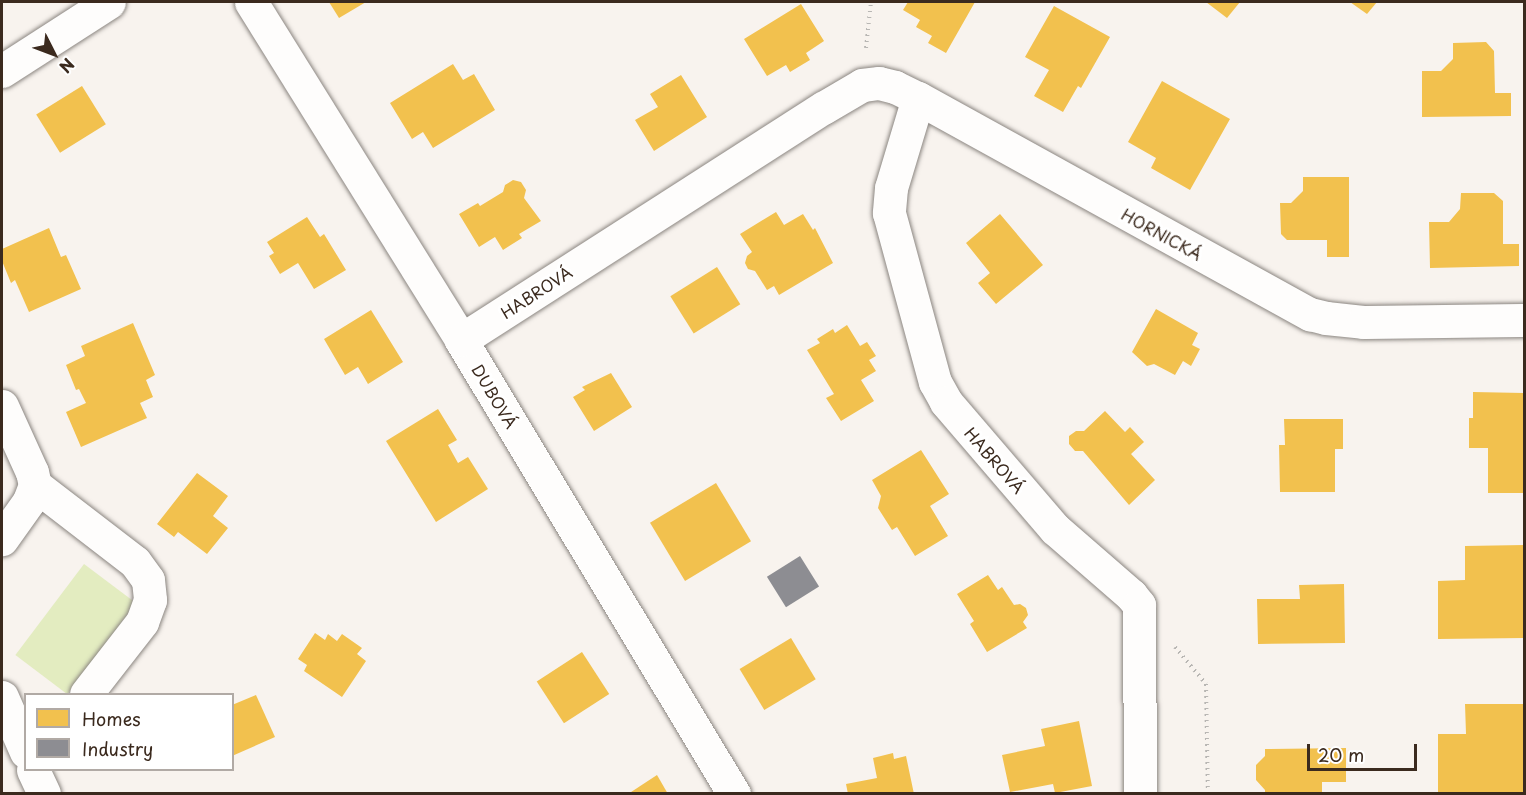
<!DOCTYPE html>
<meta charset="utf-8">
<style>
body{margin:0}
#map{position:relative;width:1526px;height:795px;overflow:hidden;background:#f8f3ee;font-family:"Playpen Sans",sans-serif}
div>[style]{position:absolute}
.green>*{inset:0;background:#e3ecc0;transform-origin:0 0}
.homes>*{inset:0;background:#f2c14e;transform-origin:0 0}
.industry>*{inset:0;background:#8d8d92;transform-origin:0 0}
.path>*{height:4px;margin-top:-2px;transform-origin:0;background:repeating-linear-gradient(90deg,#b8b6b3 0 1.5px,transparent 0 6px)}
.roads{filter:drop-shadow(0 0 2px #8b8681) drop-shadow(0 0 2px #8b8681)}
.minor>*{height:33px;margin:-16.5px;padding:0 16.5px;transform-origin:16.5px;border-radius:16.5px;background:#fefdfc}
span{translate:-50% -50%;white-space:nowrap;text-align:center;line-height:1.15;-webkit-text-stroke:6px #fff;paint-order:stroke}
.street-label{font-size:16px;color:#3b2a1e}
.frame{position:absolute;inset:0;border:3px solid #3b2a1e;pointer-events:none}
.legend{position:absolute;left:24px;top:693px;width:210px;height:78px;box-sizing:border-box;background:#fff;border:2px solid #b1aaa5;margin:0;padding:8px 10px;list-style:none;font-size:18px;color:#3b2a1e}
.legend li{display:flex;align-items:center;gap:12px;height:30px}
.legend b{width:30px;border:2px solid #b1aaa5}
.north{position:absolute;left:24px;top:24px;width:60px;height:60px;-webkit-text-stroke:4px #fff;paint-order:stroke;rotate:132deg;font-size:16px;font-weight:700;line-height:24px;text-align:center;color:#3b2a1e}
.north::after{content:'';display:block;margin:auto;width:21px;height:27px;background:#3b2a1e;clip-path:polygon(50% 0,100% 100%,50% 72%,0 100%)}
.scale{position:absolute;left:1307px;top:744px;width:110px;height:27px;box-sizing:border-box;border:3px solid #3b2a1e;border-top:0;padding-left:8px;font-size:18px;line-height:21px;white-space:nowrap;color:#3b2a1e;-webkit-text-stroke:4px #fff;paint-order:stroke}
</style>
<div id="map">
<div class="green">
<div style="left:84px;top:564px;width:65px;height:114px;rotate:37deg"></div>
</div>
<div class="homes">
<div style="clip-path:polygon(329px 2px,366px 2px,339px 18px)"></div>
<div style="clip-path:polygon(908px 2px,975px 2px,946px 53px,928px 43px,932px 36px,916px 27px,920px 20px,903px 10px)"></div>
<div style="clip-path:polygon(1206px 2px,1240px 2px,1227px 18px)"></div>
<div style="clip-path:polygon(1350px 2px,1377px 2px,1367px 14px)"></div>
<div style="clip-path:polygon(801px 4px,824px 41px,806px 53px,810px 60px,790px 72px,786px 65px,767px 76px,744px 39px)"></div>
<div style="clip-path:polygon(1054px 6px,1110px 37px,1081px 88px,1078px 86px,1063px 112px,1034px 96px,1049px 70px,1025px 57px)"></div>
<div style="clip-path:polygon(1486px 42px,1494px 51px,1495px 93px,1511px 93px,1511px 116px,1422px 117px,1422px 71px,1441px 71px,1453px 59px,1453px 43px)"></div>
<div style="clip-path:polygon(453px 64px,463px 80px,474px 74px,495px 110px,433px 148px,423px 132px,412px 139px,390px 103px)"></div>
<div style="clip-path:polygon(681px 75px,707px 117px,654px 151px,635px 120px,658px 107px,650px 94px)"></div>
<div style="clip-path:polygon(1162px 81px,1230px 119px,1190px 190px,1151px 168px,1156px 158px,1128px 142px)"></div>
<div style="left:82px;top:86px;width:45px;height:54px;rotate:58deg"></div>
<div style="clip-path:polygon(1303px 177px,1349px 177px,1349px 257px,1327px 257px,1327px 240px,1287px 240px,1281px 234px,1280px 203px,1291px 203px,1303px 191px)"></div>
<div style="clip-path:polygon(513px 180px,521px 182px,526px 190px,524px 198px,541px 221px,519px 234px,522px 238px,503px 250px,495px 237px,479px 247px,459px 214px,478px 203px,480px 206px,503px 192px,505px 185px)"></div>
<div style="clip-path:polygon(1461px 193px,1494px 193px,1503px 201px,1503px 244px,1519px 244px,1519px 266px,1430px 268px,1429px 222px,1449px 222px,1460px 209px)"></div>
<div style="clip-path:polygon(776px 212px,784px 225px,803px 214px,813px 230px,815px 228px,833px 263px,779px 295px,774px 286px,767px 290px,755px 271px,748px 269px,745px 263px,747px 256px,752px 252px,740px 234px)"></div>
<div style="clip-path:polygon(1000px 214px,1043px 265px,996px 304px,978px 283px,990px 273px,966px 243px)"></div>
<div style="clip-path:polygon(307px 217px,320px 237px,324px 234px,346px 270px,314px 289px,298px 263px,280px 274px,269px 256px,274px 253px,267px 242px)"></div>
<div style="clip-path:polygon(49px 228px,61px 257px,66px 255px,81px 289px,29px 312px,15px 280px,11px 283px,2px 261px,2px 249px)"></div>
<div style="left:717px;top:267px;width:44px;height:55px;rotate:58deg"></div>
<div style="clip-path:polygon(1156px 309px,1198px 333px,1192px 345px,1200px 349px,1191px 366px,1183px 361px,1175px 375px,1154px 364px,1147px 366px,1132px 352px)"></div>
<div style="clip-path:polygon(371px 310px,403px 362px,368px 384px,358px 367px,345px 375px,324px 339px)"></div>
<div style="clip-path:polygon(133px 323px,155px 375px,146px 380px,153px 397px,140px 403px,147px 418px,81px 447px,66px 412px,86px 403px,79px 389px,76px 390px,66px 365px,85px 356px,81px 346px)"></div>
<div style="clip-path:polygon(847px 325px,860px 346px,867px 342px,876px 356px,869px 360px,876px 371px,861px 380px,874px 401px,841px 421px,826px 398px,834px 394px,807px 350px,820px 343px,817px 339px,833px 329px,835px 333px)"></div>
<div style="clip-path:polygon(611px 373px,632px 407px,594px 431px,573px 397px,585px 390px,582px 387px)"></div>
<div style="clip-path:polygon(1473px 392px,1524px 393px,1524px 493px,1488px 493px,1488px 448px,1469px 448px,1469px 418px,1473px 418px)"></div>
<div style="clip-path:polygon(438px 409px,457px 440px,448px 445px,458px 463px,468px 457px,488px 489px,436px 522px,386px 441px)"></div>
<div style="clip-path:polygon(1105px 411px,1125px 432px,1130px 427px,1144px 442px,1131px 454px,1155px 480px,1129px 505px,1083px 451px,1075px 451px,1069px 444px,1069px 436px,1076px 431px,1084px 431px)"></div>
<div style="clip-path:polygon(1284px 419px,1343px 419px,1343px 449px,1335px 449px,1335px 492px,1280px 492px,1279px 445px,1285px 445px)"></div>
<div style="clip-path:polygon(921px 450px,949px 494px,930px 506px,948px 536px,915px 556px,897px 527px,892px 530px,878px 508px,881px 496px,872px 480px)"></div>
<div style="clip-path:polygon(197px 473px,228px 496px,213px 516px,228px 528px,207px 554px,178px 532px,174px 537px,157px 524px)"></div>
<div style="left:716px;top:483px;width:68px;height:77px;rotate:59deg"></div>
<div style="clip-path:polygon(1524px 545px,1524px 638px,1438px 639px,1438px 581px,1465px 580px,1465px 546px)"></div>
<div style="clip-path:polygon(988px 575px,998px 590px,1002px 587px,1014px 605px,1020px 604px,1026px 608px,1028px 615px,1023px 622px,1027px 628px,987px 652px,970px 624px,974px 621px,957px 594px)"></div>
<div style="clip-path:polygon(1344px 584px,1345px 643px,1258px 644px,1257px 599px,1300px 599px,1299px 585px)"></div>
<div style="clip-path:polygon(315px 633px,325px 640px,328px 634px,337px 641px,342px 634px,362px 648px,357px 654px,366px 661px,342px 697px,304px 671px,307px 665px,298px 659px)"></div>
<div style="left:791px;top:638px;width:48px;height:60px;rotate:59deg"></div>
<div style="left:582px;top:652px;width:50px;height:54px;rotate:57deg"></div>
<div style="clip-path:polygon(256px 695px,275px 737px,232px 756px,232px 705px)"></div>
<div style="clip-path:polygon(1465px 704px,1524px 704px,1524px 792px,1438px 792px,1438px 734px,1466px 734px)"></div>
<div style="clip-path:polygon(1079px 721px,1092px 786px,1055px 793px,1053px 784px,1010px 792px,1002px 755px,1045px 746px,1041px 729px)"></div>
<div style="clip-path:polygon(1346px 748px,1346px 782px,1322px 782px,1322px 794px,1265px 794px,1265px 790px,1256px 780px,1256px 765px,1265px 756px,1265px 749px)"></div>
<div style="clip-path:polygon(893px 753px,894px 759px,906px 756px,914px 794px,848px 794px,846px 784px,877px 778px,873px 758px)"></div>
<div style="clip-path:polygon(657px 775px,668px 794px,628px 794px)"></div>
</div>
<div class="industry">
<div style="left:800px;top:556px;width:36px;height:39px;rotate:58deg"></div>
</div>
<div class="path">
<div style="left:866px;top:48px;width:46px;rotate:-83.8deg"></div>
<div style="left:1175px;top:647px;width:48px;rotate:50deg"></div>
<div style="left:1206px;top:684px;width:110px;rotate:89deg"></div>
</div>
<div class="roads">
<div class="minor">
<div style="left:251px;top:2px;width:398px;rotate:58.1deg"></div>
<div style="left:461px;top:340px;width:530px;rotate:58.98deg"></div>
<div style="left:2px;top:71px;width:127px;rotate:-32.8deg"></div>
<div style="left:918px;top:98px;width:94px;rotate:106.7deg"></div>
<div style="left:891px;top:188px;width:25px;rotate:95deg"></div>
<div style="left:889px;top:213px;width:175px;rotate:74.8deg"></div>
<div style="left:935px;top:382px;width:23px;rotate:61deg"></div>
<div style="left:946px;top:402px;width:167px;rotate:49.4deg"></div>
<div style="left:1055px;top:529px;width:101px;rotate:41deg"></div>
<div style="left:1131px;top:595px;width:13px;rotate:51deg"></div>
<div style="left:1139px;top:605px;width:189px;rotate:89.7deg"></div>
<div style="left:461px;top:340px;width:430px;rotate:-32.7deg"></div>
<div style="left:823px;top:108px;width:45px;rotate:-30.5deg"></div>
<div style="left:862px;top:85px;width:17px;rotate:-7deg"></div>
<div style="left:879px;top:83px;width:16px;rotate:14deg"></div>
<div style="left:895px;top:87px;width:25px;rotate:26deg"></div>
<div style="left:918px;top:98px;width:448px;rotate:28.9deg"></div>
<div style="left:1310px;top:314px;width:16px;rotate:14deg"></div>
<div style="left:1326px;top:318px;width:37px;rotate:6deg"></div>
<div style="left:1363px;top:322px;width:161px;rotate:-0.7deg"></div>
<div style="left:2px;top:406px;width:72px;rotate:65.6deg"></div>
<div style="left:32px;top:472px;width:13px;rotate:77deg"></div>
<div style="left:35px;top:485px;width:17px;rotate:111deg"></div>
<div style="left:29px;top:501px;width:47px;rotate:125.4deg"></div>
<div style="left:35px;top:485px;width:126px;rotate:37.6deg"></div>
<div style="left:135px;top:562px;width:22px;rotate:54deg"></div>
<div style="left:148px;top:580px;width:20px;rotate:84deg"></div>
<div style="left:150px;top:600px;width:23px;rotate:110deg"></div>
<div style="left:142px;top:622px;width:91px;rotate:127.9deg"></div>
<div style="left:2px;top:697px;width:60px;rotate:66.4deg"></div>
<div style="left:33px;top:770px;width:26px;rotate:65deg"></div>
</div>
</div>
<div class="street-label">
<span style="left:1162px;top:234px;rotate:29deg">HORNICKÁ</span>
<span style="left:536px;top:292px;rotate:-33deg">HABROVÁ</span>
<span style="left:495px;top:396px;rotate:59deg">DUBOVÁ</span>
<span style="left:995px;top:460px;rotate:49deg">HABROVÁ</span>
</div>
<div class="frame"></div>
<ul class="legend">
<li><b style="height:16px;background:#f2c14e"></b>Homes</li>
<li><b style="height:16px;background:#8d8d92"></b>Industry</li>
</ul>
<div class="north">N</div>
<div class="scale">20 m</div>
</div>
